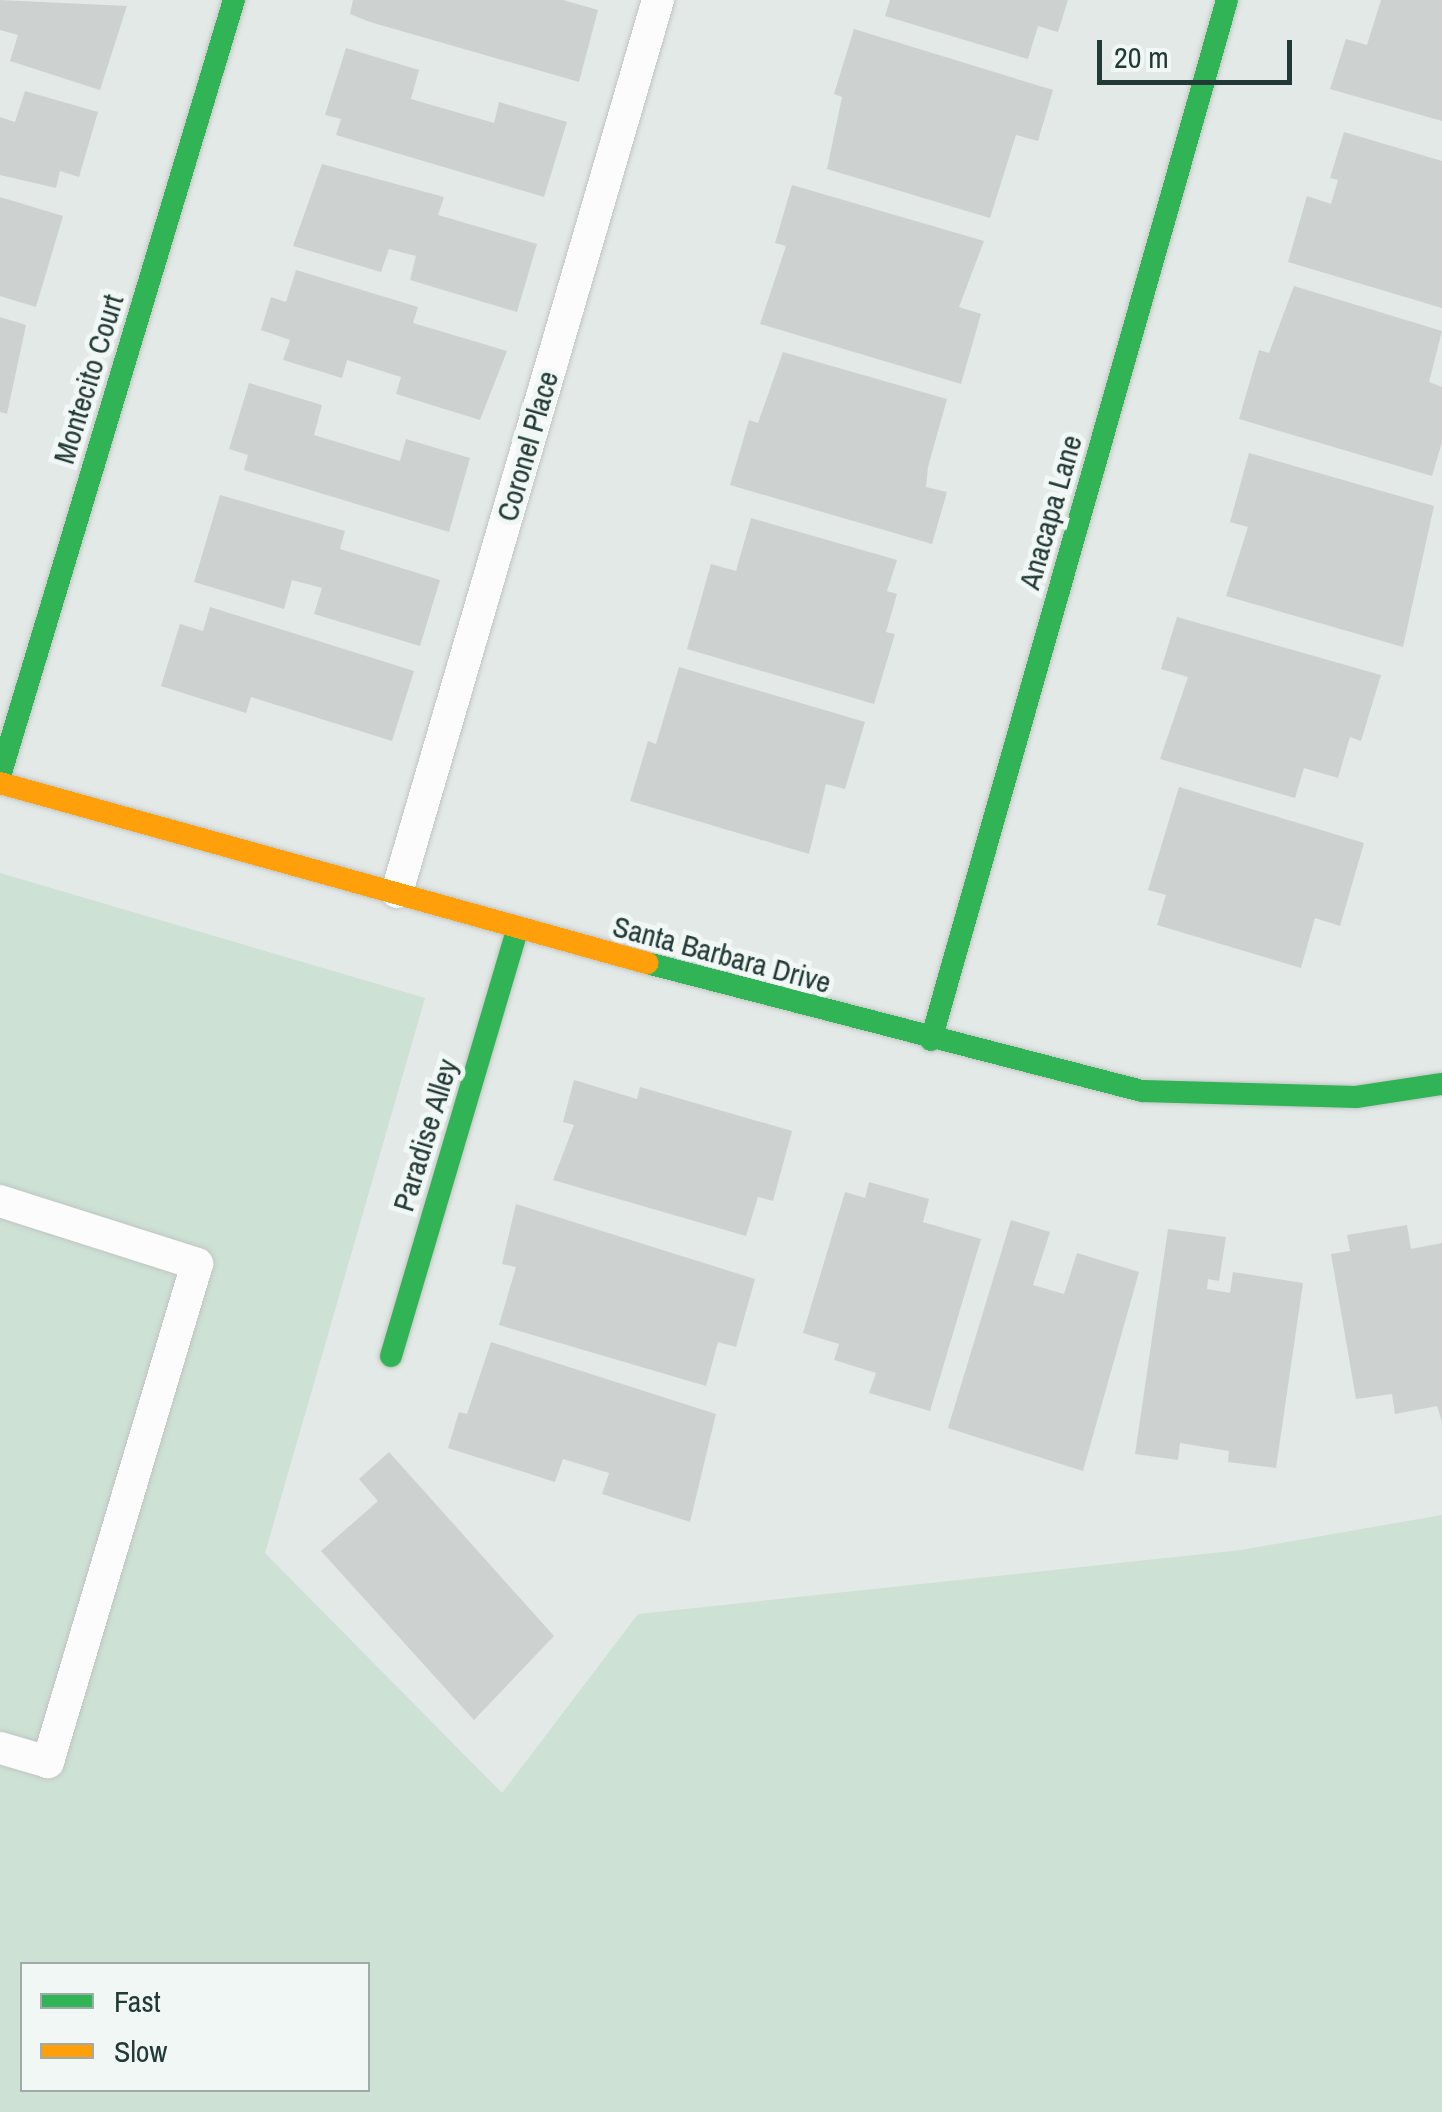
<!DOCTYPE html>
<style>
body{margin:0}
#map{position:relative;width:1442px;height:2112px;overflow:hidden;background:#e3e9e6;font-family:"Archivo Narrow",sans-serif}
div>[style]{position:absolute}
.green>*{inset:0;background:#cde1d4}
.building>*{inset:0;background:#cdd2d0}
.roads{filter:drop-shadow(0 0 2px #c0c5c3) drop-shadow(0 0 2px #c0c5c3)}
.lane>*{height:32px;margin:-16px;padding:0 16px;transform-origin:16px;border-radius:16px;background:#fbfcfb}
.fast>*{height:22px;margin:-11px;padding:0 11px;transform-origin:11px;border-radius:11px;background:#30b455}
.slow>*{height:22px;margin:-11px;padding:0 11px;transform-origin:11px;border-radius:11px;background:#ff9f0a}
span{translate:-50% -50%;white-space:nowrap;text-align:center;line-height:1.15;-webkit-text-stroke:10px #f1f7f5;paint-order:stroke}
.street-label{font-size:30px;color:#223a35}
.legend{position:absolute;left:20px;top:1962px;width:350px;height:130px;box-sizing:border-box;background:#f1f7f5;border:2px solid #9eaba8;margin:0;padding:12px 18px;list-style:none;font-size:30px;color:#223a35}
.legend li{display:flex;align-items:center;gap:20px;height:50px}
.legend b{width:50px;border:2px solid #9eaba8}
.scale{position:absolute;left:1097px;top:40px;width:195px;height:45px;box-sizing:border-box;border:5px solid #223a35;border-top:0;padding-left:12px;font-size:30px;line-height:35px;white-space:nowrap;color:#223a35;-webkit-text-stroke:8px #f1f7f5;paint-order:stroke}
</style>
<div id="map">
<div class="green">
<div style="clip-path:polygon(evenodd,0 873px,425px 998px,265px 1553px,502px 1793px,638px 1614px,1241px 1550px,1442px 1515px,1442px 2112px,0 2112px,0 873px,22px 1964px,368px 1964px,368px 2090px,22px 2090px,22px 1964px)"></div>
</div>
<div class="building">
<div style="clip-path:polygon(0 0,127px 6px,100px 90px,10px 61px,18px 35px,0 30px)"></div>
<div style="clip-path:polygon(353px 0,563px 0,598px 10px,579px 82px,370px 22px,350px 14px)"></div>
<div style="clip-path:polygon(890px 0,1068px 0,1058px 32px,1038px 26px,1028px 59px,885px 16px)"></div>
<div style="clip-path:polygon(1381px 0,1442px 0,1442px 121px,1330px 89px,1346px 39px,1367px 45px)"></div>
<div style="clip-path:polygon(854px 29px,1053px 90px,1038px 141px,1016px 135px,990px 218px,827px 169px,842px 97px,834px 94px)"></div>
<div style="clip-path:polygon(346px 48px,419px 70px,411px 99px,494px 123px,499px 102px,567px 122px,544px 197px,336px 135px,341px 119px,325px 115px)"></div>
<div style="clip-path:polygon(25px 91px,98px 112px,79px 177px,60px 171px,56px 188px,0 175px,0 117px,15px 122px)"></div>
<div style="clip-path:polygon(1344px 132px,1442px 161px,1442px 308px,1288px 262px,1307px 196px,1331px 204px,1338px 180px,1330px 178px)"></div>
<div style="clip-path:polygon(322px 164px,444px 197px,438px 215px,537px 244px,517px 312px,410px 280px,416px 256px,389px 249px,381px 272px,293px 246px)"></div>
<div style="clip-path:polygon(792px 185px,984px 241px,959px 307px,981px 314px,961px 384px,760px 324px,786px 246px,775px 243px)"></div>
<div style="clip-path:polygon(0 197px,63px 216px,36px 307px,0 296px)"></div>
<div style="clip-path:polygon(296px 270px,418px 307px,413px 323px,507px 351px,480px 420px,396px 394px,401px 377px,347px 360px,342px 378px,283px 360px,290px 340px,261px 330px,271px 297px,286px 302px)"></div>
<div style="clip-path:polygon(1294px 286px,1442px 331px,1429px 382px,1442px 387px,1442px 442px,1432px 476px,1239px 419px,1259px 350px,1269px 353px)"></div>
<div style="clip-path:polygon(0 317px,26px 325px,7px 414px,0 412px)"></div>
<div style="clip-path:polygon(783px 352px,947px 399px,928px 467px,926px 487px,947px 492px,932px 544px,730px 485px,749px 420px,758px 423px)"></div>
<div style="clip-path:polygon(249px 383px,322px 405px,314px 435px,400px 461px,406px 439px,470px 458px,449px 532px,244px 470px,248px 455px,229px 449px)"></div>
<div style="clip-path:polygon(1249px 453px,1434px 506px,1403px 647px,1226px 596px,1248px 527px,1230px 522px)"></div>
<div style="clip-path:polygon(220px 495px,345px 531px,340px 549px,440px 580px,420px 646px,314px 614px,322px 588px,292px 580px,284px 609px,194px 582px)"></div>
<div style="clip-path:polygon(751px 518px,897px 560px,887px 591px,897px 594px,886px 632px,895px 634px,874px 704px,687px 649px,711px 564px,736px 571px)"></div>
<div style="clip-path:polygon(210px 607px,414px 671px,392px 741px,251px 697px,246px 713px,161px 686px,180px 624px,203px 631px)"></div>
<div style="clip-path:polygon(1177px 617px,1381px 675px,1361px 741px,1350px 737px,1338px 778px,1304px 768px,1295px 798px,1160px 759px,1188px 677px,1161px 669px)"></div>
<div style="clip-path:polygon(679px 667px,865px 722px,845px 789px,826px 784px,809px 854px,630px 801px,648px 741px,656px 744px)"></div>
<div style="clip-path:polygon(1179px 787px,1364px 843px,1340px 926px,1315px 918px,1301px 968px,1157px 925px,1166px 895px,1148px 890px)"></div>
<div style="clip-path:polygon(574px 1080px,637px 1099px,640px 1087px,792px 1131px,773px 1201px,758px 1197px,746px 1236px,553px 1180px,574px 1125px,563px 1122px)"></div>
<div style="clip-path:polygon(869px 1182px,929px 1199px,923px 1222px,981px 1239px,930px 1411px,869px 1393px,876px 1373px,834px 1360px,839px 1344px,803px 1333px,845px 1192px,865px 1198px)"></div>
<div style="clip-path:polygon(516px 1204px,755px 1279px,736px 1347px,718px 1342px,706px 1386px,499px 1325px,516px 1267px,502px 1264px)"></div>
<div style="clip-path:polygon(1011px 1220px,1050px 1232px,1033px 1285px,1064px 1294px,1077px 1253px,1139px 1272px,1083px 1471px,948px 1428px)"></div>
<div style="clip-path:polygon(1407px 1225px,1411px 1249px,1442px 1243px,1442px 1422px,1437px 1406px,1395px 1414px,1392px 1394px,1356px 1399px,1331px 1254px,1350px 1251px,1347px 1235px)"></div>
<div style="clip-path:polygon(1168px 1229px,1226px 1237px,1219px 1281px,1208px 1279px,1207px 1289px,1230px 1293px,1233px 1272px,1303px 1283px,1276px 1468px,1228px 1462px,1229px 1451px,1180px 1443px,1178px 1460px,1135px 1454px)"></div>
<div style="clip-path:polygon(491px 1342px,716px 1414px,690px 1522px,602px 1494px,609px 1473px,563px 1459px,555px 1482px,448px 1448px,459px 1412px,467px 1414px)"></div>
<div style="clip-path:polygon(389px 1452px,554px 1636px,474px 1720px,321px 1551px,378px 1501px,359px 1479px)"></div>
</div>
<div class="roads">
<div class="lane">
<div style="left:397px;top:892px;width:929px;rotate:-73.69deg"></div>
<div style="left:0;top:1201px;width:207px;rotate:17.7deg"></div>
<div style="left:197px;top:1264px;width:520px;rotate:106.66deg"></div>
<div style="left:48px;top:1762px;width:50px;rotate:-163.7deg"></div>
</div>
<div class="fast">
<div style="left:0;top:776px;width:811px;rotate:-73.22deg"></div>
<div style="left:647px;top:963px;width:511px;rotate:14.5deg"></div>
<div style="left:1142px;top:1091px;width:214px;rotate:1.6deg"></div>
<div style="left:1356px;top:1097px;width:87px;rotate:-8.6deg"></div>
<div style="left:931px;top:1040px;width:1081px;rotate:-74.11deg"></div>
<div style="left:391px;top:1356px;width:444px;rotate:-73.5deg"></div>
</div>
<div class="slow">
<div style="left:0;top:783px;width:672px;rotate:15.55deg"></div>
</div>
</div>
<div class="street-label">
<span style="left:88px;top:379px;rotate:-73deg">Montecito Court</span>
<span style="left:527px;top:446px;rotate:-74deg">Coronel Place</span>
<span style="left:1050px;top:512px;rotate:-74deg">Anacapa Lane</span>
<span style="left:722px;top:954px;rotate:15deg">Santa Barbara Drive</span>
<span style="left:425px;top:1135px;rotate:-73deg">Paradise Alley</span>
</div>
<ul class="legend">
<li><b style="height:12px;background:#30b455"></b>Fast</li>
<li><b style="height:12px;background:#ff9f0a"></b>Slow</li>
</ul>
<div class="scale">20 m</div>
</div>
